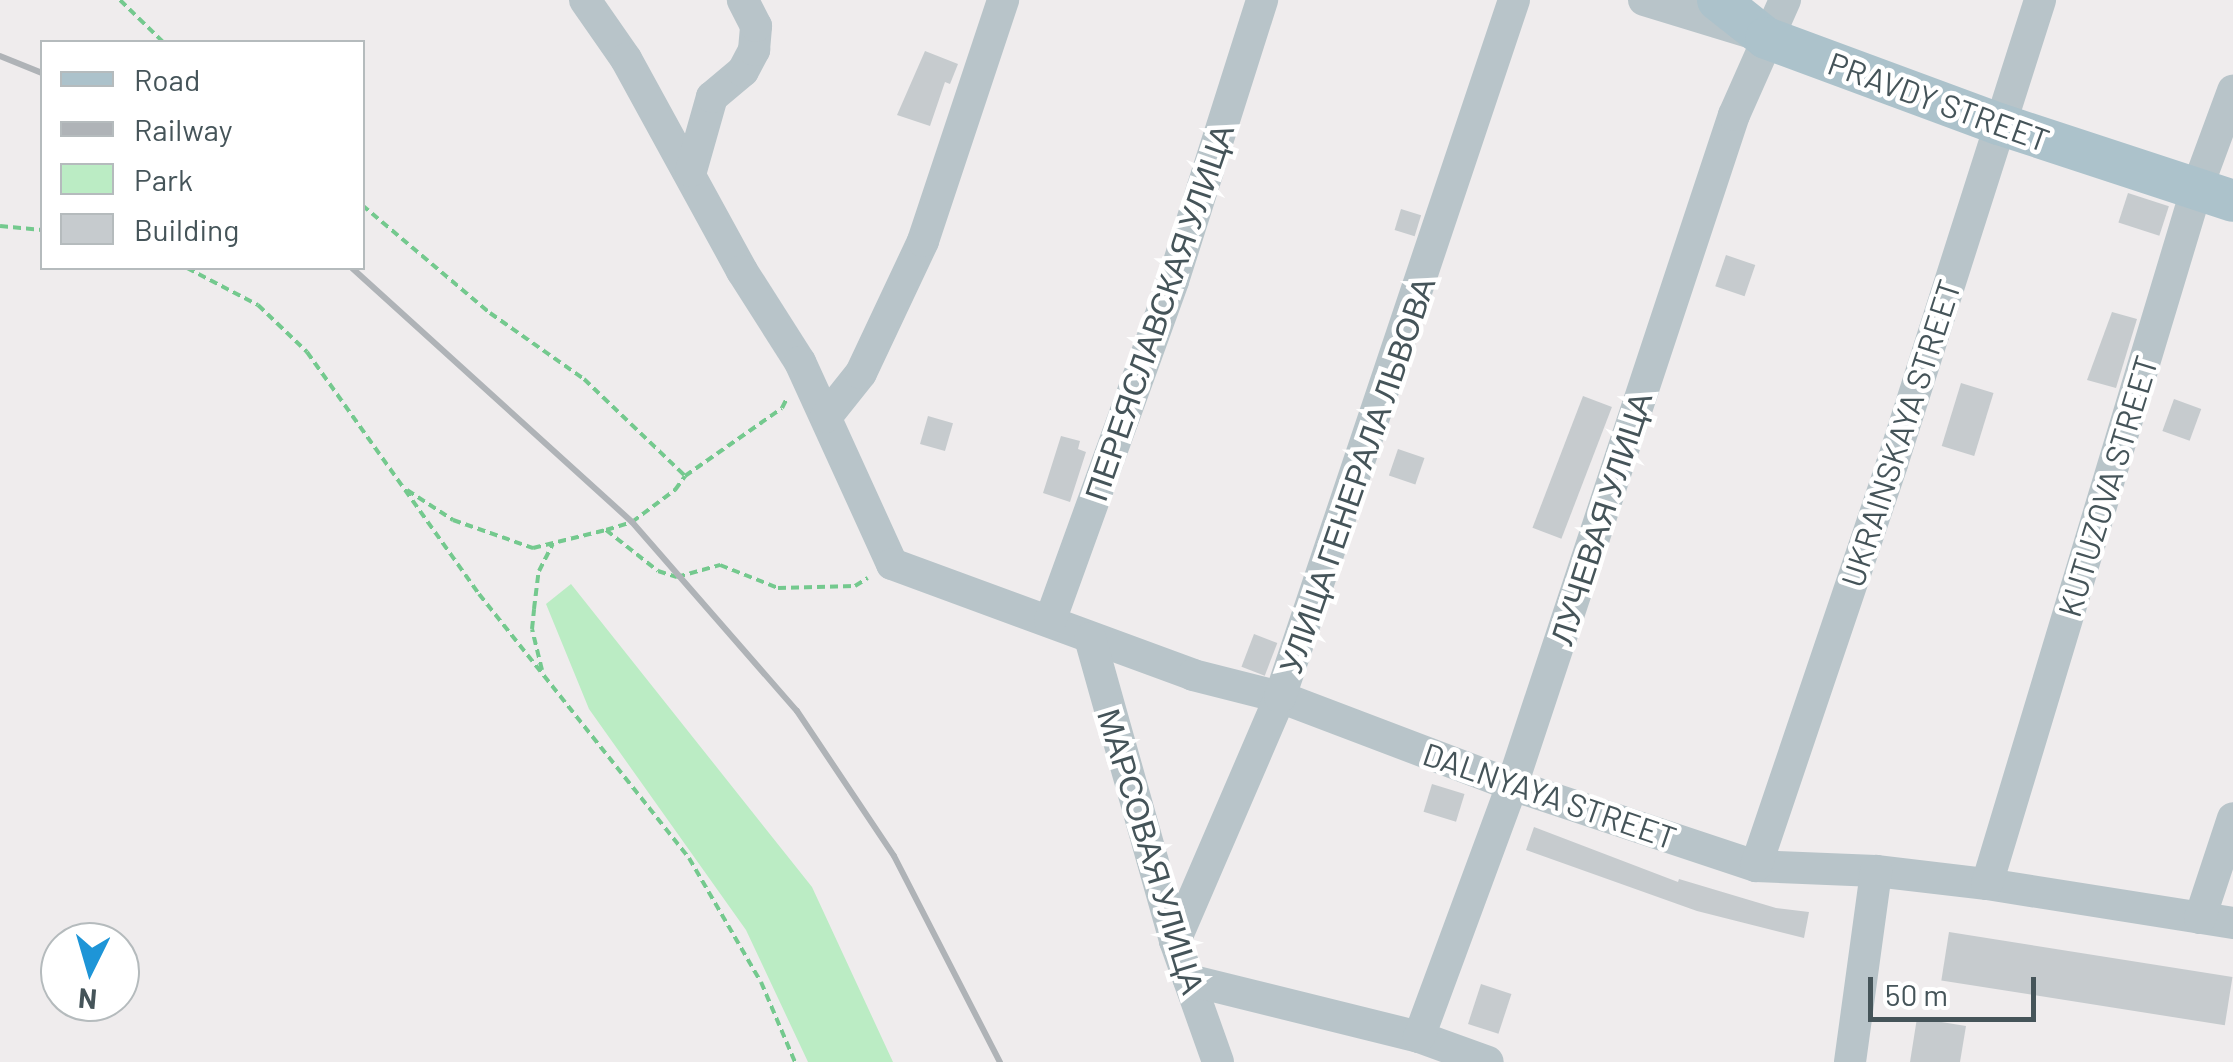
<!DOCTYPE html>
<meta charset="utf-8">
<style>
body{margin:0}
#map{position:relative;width:2233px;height:1062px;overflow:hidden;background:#efeced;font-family:Barlow,sans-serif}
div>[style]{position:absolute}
.green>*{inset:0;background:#bbecc4}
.building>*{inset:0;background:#c6cbce;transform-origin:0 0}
.path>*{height:4px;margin-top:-2px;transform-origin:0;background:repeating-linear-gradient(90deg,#74c98e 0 8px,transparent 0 13px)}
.minor>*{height:32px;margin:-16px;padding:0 16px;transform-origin:16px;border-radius:16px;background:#b8c4c9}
.major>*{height:42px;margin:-21px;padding:0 21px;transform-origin:21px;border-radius:21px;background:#acc2cb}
.rail>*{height:6px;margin:-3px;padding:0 3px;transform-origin:3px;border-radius:3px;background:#afb3b7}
span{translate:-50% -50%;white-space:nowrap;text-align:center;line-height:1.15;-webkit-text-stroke:9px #fff;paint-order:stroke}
.street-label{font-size:32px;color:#455459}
.legend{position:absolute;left:40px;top:40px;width:325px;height:230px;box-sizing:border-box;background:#fff;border:2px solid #b5bbbd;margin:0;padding:12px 18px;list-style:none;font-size:30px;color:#455459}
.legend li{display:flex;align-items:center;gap:20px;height:50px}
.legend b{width:50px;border:2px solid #b5bbbd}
.north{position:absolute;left:40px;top:922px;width:100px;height:100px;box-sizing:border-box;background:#fff;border:2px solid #b5bbbd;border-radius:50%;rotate:185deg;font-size:28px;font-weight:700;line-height:40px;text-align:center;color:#455459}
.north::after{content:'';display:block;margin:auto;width:35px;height:45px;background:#1e95d7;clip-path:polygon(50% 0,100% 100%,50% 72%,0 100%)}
.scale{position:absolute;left:1868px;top:977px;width:168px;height:45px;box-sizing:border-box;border:5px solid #455459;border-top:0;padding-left:12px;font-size:30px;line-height:35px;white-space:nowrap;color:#455459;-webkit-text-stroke:8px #fff;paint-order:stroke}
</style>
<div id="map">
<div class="green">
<div style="clip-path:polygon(571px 584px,812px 887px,893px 1062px,808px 1062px,746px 930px,589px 709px,546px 604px)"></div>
</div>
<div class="building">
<div style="clip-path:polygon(925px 51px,958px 64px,950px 84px,945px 82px,930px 126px,897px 115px)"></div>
<div style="left:2128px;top:193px;width:43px;height:31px;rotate:18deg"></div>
<div style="left:1401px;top:209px;width:21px;height:22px;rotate:17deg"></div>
<div style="left:1726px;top:255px;width:31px;height:33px;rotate:19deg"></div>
<div style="clip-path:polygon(2112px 312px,2137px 319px,2116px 388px,2087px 380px)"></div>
<div style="left:1961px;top:383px;width:34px;height:66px;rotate:17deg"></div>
<div style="left:1583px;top:396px;width:31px;height:141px;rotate:21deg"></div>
<div style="left:2174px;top:399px;width:29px;height:34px;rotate:20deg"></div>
<div style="left:928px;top:416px;width:26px;height:29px;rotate:16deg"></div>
<div style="clip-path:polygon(1061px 436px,1080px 441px,1078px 449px,1086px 452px,1070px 502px,1043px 493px)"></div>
<div style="left:1398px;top:449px;width:28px;height:28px;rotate:19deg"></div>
<div style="left:1254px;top:634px;width:25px;height:35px;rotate:21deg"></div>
<div style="left:1432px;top:784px;width:34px;height:29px;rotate:17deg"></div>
<div style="clip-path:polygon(1534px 827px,1678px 882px,1679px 879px,1776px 908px,1809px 912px,1804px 938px,1697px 911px,1526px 850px)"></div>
<div style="left:1949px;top:932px;width:287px;height:49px;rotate:9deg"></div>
<div style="left:1481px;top:984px;width:32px;height:42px;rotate:18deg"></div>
<div style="clip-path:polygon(1917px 1018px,1966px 1026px,1960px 1062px,1910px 1062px)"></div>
</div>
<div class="path">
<div style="left:120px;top:0;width:60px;rotate:44.3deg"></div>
<div style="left:362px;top:205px;width:167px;rotate:40.2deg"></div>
<div style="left:490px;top:313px;width:115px;rotate:35.1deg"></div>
<div style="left:584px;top:379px;width:140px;rotate:43.8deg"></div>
<div style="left:685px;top:476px;width:118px;rotate:-35deg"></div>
<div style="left:782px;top:408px;width:9px;rotate:-63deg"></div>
<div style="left:0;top:226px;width:42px;rotate:5.4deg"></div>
<div style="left:187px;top:268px;width:80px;rotate:27.5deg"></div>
<div style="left:258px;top:305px;width:68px;rotate:43.8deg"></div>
<div style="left:307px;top:352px;width:297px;rotate:54.6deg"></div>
<div style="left:479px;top:594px;width:337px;rotate:51.5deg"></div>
<div style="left:689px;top:858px;width:143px;rotate:59.9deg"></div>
<div style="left:761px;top:982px;width:87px;rotate:67deg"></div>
<div style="left:407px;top:490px;width:55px;rotate:33.1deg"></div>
<div style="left:453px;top:520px;width:85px;rotate:19.3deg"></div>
<div style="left:533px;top:548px;width:75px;rotate:-13.9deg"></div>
<div style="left:606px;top:530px;width:66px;rotate:38.3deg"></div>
<div style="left:658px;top:571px;width:20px;rotate:18deg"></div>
<div style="left:677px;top:577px;width:45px;rotate:-15.6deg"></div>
<div style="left:720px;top:565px;width:62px;rotate:21.6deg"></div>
<div style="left:778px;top:588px;width:77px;rotate:-1.5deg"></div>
<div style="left:855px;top:586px;width:15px;rotate:-32deg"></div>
<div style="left:606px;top:530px;width:27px;rotate:-17deg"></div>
<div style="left:632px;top:522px;width:54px;rotate:-36.7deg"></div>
<div style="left:675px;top:490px;width:17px;rotate:-54deg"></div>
<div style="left:542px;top:670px;width:42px;rotate:-103.7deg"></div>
<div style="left:532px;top:629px;width:20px;rotate:-84deg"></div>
<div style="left:534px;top:609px;width:38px;rotate:-83deg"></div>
<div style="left:539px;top:571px;width:30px;rotate:-63deg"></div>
</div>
<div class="minor">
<div style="left:585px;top:0;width:72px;rotate:55.2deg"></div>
<div style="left:626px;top:59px;width:242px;rotate:61.3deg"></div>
<div style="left:742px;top:271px;width:108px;rotate:57.5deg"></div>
<div style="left:800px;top:362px;width:222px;rotate:65.5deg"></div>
<div style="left:892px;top:564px;width:321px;rotate:20.2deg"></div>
<div style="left:1193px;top:675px;width:90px;rotate:14.2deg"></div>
<div style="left:1280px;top:697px;width:248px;rotate:20.8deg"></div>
<div style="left:1512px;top:785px;width:257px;rotate:18.4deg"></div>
<div style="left:1756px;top:866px;width:120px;rotate:2.4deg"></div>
<div style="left:1876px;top:871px;width:112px;rotate:6.7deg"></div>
<div style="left:1987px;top:884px;width:249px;rotate:9deg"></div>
<div style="left:1644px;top:0;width:113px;rotate:17deg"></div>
<div style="left:691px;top:171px;width:77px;rotate:-74.2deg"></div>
<div style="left:712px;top:97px;width:40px;rotate:-40deg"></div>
<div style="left:743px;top:71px;width:24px;rotate:-62deg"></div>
<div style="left:754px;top:50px;width:24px;rotate:-85deg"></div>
<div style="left:756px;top:26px;width:29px;rotate:-117deg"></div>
<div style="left:826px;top:417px;width:56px;rotate:-51.5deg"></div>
<div style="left:861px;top:373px;width:146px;rotate:-64.8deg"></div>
<div style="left:923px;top:241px;width:254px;rotate:-71.6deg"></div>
<div style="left:1050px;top:621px;width:362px;rotate:-70.1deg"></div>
<div style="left:1173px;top:281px;width:295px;rotate:-72.4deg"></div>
<div style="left:1090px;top:638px;width:315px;rotate:74.3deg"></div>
<div style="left:1175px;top:941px;width:128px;rotate:70.4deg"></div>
<div style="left:1756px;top:866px;width:424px;rotate:-71.3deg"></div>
<div style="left:1892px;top:464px;width:487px;rotate:-72.3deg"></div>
<div style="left:1987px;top:884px;width:724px;rotate:-73.22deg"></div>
<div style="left:2196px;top:191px;width:107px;rotate:-69.7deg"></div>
<div style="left:2200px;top:918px;width:105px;rotate:-71.7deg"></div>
<div style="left:1175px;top:941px;width:266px;rotate:-66.7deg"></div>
<div style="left:1280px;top:697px;width:735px;rotate:-71.44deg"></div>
<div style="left:1189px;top:980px;width:237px;rotate:13.9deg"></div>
<div style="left:1419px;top:1037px;width:73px;rotate:19.9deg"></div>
<div style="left:1419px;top:1037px;width:269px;rotate:-69.7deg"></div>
<div style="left:1512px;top:785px;width:706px;rotate:-71.67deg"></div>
<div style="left:1734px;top:115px;width:126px;rotate:-66.1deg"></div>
<div style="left:1850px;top:1062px;width:193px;rotate:-82.2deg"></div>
</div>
<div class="major">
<div style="left:1718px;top:0;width:61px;rotate:38.4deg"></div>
<div style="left:1766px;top:38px;width:248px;rotate:20.3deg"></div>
<div style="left:1999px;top:124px;width:246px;rotate:18.2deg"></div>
</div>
<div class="rail">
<div style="left:0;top:56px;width:45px;rotate:22deg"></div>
<div style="left:352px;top:268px;width:378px;rotate:42.2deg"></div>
<div style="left:632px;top:522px;width:251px;rotate:48.9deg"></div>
<div style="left:797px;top:711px;width:174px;rotate:56.2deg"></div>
<div style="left:894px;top:856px;width:232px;rotate:62.8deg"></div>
</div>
<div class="street-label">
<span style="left:1939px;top:101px;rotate:20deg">PRAVDY STREET</span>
<span style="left:1158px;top:312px;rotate:-71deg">ПЕРЕЯСЛАВСКАЯ УЛИЦА</span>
<span style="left:1900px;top:433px;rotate:-72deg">UKRAINSKAYA STREET</span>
<span style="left:1356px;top:475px;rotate:-71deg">УЛИЦА ГЕНЕРАЛА ЛЬВОВА</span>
<span style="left:2107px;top:486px;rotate:-73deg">KUTUZOVA STREET</span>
<span style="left:1600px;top:518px;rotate:-72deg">ЛУЧЕВАЯ УЛИЦА</span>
<span style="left:1550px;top:795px;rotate:19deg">DALNYAYA STREET</span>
<span style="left:1152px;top:851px;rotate:73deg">МАРСОВАЯ УЛИЦА</span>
</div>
<ul class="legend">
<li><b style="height:12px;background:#acc2cb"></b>Road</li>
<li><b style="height:12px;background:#afb3b7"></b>Railway</li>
<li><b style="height:28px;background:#bbecc4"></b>Park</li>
<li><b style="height:28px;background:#c6cbce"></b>Building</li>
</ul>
<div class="north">N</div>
<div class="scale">50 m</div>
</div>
